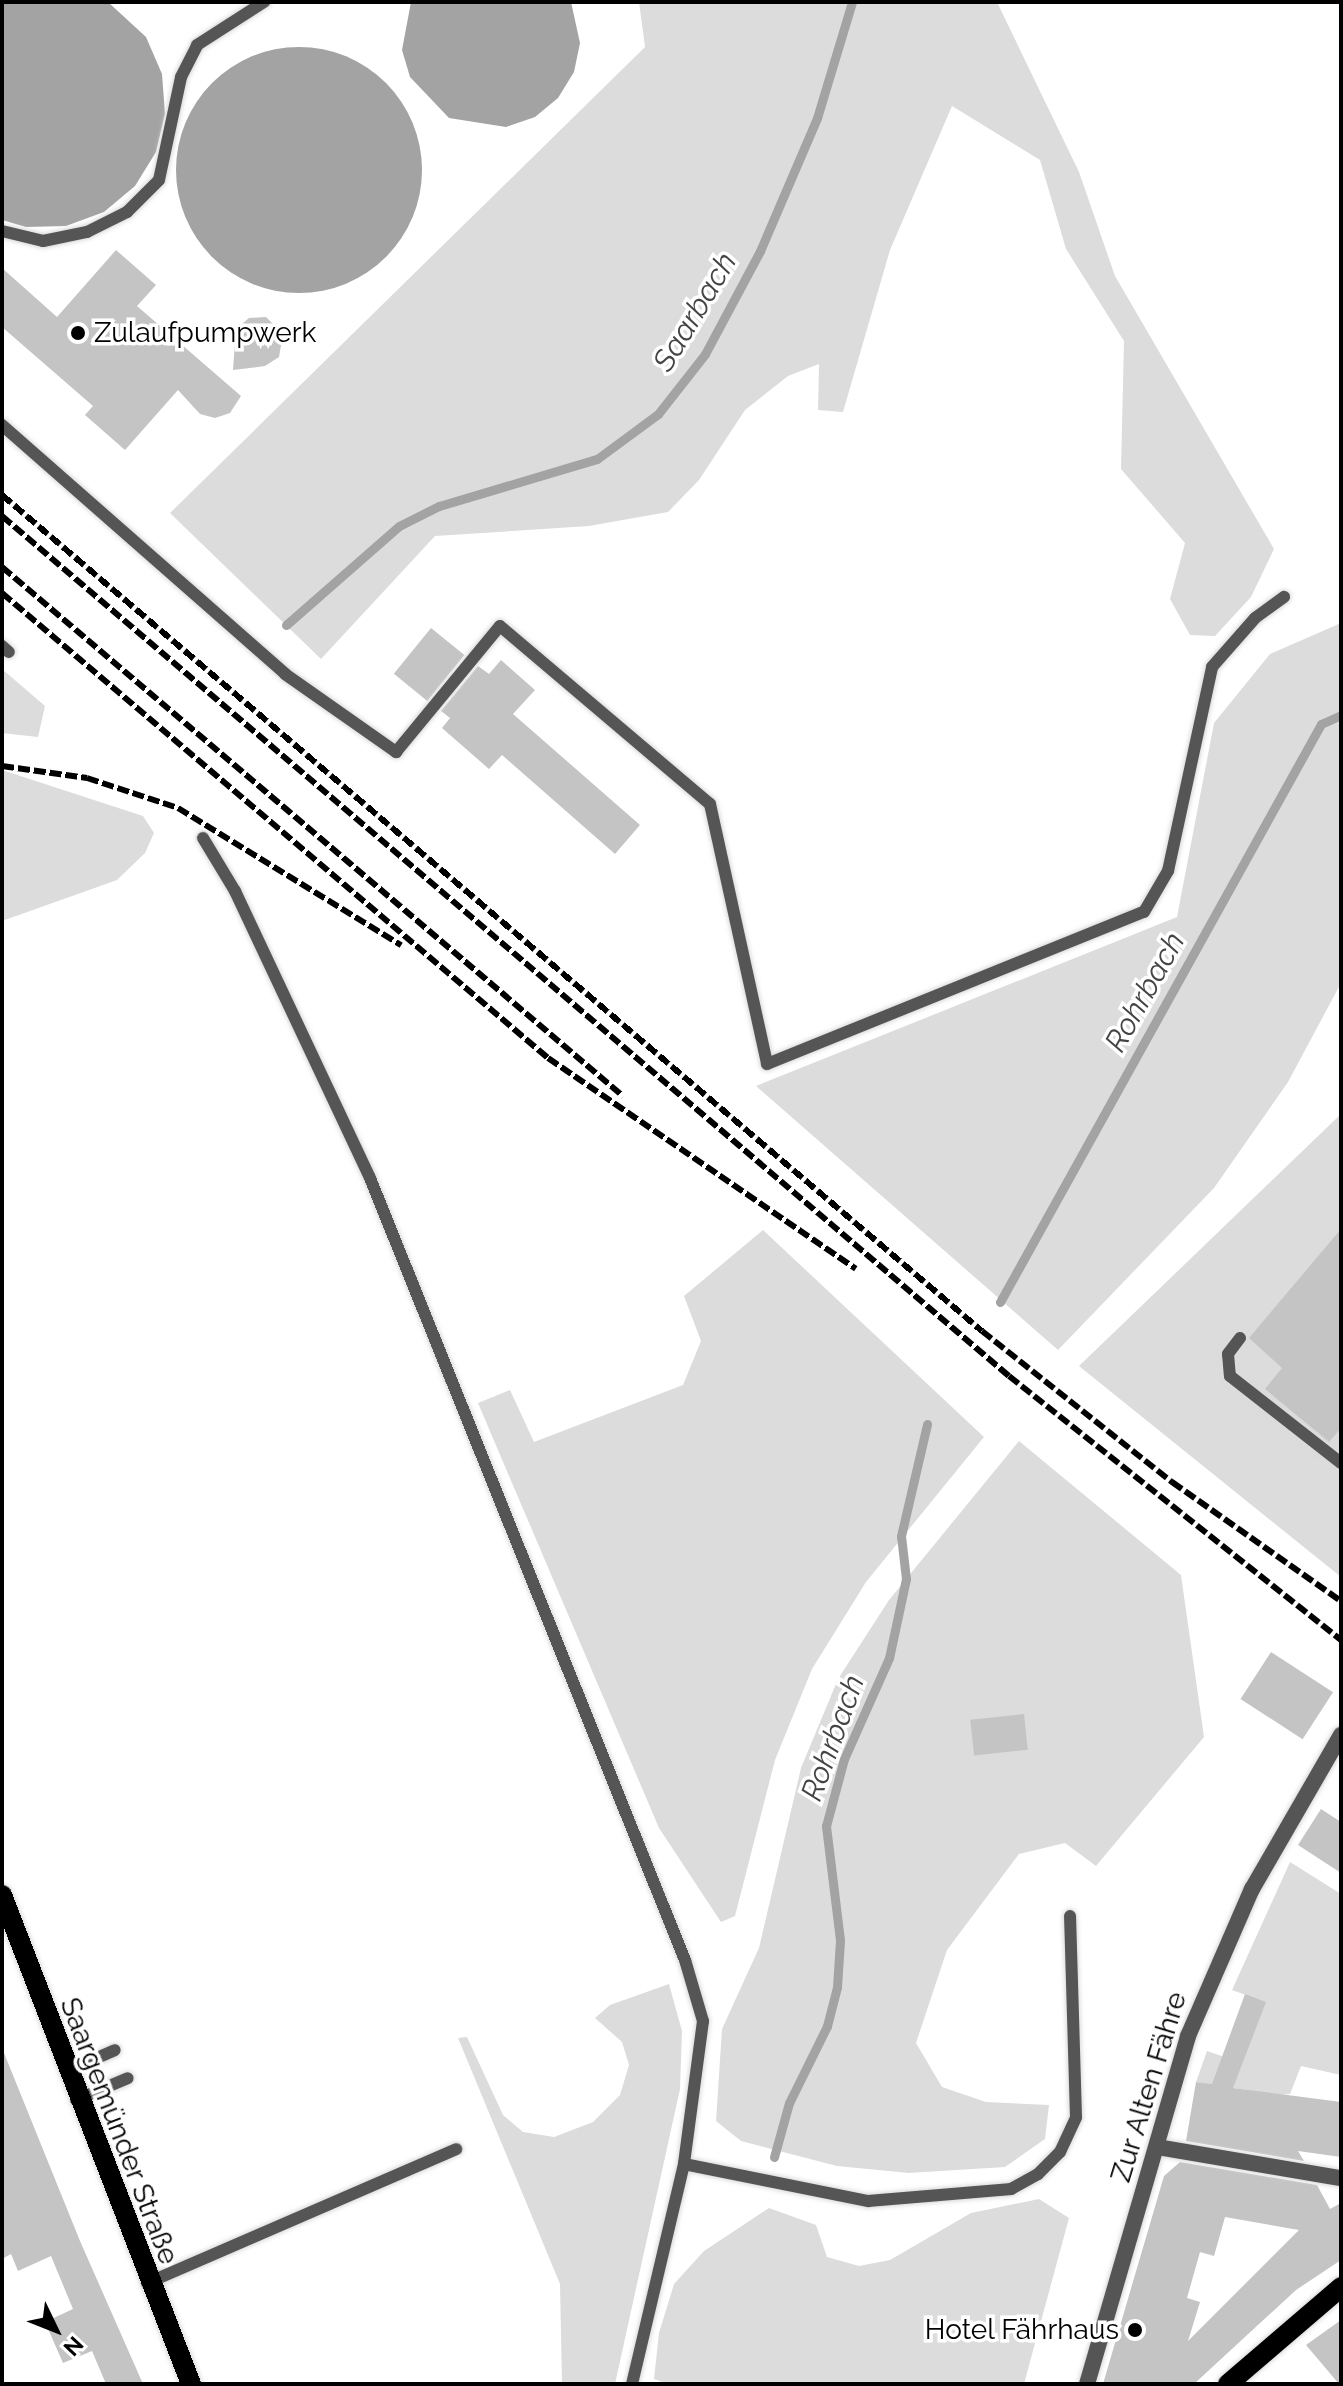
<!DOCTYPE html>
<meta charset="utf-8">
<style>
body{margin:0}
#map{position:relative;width:1343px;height:2386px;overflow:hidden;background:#fff;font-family:Raleway,sans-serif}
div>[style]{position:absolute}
.green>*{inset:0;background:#dcdcdc}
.water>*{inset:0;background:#a3a3a3}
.round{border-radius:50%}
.stream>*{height:9px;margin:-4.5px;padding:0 4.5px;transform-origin:4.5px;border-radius:4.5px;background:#a3a3a3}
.building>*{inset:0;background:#c4c4c4;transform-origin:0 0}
.roads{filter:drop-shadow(0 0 2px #dbdbdb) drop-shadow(0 0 2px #dbdbdb)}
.lane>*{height:12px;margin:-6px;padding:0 6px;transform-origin:6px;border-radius:6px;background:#555}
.street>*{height:16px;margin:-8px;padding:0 8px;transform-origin:8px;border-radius:8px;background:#555}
.primary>*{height:20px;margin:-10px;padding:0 10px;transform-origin:10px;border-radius:10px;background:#000}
.rail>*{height:6px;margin-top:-3px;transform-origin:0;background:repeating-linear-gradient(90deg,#000 0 12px,transparent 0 16px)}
.dots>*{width:22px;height:22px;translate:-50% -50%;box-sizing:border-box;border:4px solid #fff;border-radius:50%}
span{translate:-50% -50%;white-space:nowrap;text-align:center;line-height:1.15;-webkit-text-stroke:7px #fff;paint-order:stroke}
.poi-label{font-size:28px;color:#000}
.left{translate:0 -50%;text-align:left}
.right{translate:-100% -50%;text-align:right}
.street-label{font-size:28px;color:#000}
.water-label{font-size:30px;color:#444;font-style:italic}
.frame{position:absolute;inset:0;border:4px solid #000;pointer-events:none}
.north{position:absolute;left:16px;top:2290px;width:80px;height:80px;-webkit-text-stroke:6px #fff;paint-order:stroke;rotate:133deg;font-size:22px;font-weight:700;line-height:32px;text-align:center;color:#000}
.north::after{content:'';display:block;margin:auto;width:28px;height:36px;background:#000;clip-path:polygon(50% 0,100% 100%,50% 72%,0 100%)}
</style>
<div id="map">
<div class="green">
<div style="clip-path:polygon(639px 2px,997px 2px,1079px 172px,1115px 276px,1274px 549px,1251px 597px,1215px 636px,1190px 635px,1170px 599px,1185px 543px,1121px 469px,1124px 341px,1066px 249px,1040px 160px,952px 106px,890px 250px,843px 412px,818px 410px,819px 364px,788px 376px,745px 410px,699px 480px,668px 512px,589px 526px,435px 536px,321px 659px,170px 513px,645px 47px)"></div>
<div style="clip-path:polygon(1341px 623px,1341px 983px,1288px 1082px,1214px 1188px,1058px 1350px,756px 1086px,1177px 917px,1214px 723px,1270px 654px)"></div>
<div style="clip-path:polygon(2px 669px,45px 706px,38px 737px,2px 733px)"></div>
<div style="clip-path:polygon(2px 770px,143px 816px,154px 833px,145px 853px,117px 880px,2px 921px)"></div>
<div style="clip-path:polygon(1341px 1114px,1341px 1577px,1079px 1366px)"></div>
<div style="clip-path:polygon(763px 1230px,984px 1437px,866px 1582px,812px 1669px,775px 1760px,735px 1916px,721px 1922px,659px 1828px,478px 1403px,510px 1390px,534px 1442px,683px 1385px,701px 1341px,684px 1296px)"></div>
<div style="clip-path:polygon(1019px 1441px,1181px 1575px,1204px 1737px,1096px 1866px,1065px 1843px,1019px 1854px,947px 1950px,916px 2043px,942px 2087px,986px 2102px,1049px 2105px,1045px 2139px,1005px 2167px,909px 2173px,837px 2166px,741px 2141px,716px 2121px,722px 2029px,759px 1948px,801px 1768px,838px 1679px,889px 1600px)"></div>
<div style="clip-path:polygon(1290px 1862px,1341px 1894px,1341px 2075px,1301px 2066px,1290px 2094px,1279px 2095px,1196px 2082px,1207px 2051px,1242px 2063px,1265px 2002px,1232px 1990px)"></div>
<div style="clip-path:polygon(669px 1984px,682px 2031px,680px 2089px,615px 2384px,562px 2384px,560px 2284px,458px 2038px,467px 2037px,503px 2115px,523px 2132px,554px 2137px,593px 2122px,620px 2095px,629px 2065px,622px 2042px,595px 2018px,610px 2005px)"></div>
<div style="clip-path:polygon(1039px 2199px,1069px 2218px,1024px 2384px,668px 2384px,654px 2379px,659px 2333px,674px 2284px,704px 2251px,769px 2208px,816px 2225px,827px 2257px,859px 2266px,890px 2260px,971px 2213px)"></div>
</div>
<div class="water">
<div style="clip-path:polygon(2px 2px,108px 2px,146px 37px,162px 74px,165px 114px,156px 152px,135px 186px,104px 212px,66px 226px,26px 227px,2px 220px)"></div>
<div style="clip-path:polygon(411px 2px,571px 2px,580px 43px,574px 72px,558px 98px,535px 117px,506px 127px,449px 118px,410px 77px,402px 50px)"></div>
<div class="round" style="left:176px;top:47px;width:246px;height:246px"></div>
</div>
<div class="stream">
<div style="left:286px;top:625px;width:150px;rotate:-41.2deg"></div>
<div style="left:399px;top:526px;width:45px;rotate:-26.6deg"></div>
<div style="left:439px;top:506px;width:165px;rotate:-16.6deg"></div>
<div style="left:597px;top:459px;width:76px;rotate:-36.4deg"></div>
<div style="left:658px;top:414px;width:76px;rotate:-51.9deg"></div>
<div style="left:705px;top:354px;width:117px;rotate:-61.9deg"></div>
<div style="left:760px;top:251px;width:145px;rotate:-66.8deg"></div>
<div style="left:817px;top:118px;width:121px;rotate:-73.2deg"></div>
<div style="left:1000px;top:1302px;width:661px;rotate:-60.95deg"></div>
<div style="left:1321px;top:724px;width:22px;rotate:-24deg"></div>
<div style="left:774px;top:2157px;width:56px;rotate:-74.5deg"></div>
<div style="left:789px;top:2103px;width:86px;rotate:-63.7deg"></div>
<div style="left:827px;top:2026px;width:40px;rotate:-75.6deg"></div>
<div style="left:837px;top:1987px;width:47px;rotate:-86.3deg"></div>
<div style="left:840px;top:1940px;width:115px;rotate:-97deg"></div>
<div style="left:826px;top:1826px;width:69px;rotate:-75deg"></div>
<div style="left:844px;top:1759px;width:111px;rotate:-66deg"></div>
<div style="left:889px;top:1658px;width:81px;rotate:-77.9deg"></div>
<div style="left:906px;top:1579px;width:43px;rotate:-96.6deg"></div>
<div style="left:901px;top:1536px;width:115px;rotate:-76.9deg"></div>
</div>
<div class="building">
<div style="clip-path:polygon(116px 250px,156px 285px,137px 306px,241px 396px,230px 413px,215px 418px,200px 414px,178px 390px,125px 450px,85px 415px,93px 406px,2px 327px,2px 268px,57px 317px)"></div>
<div style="clip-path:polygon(266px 317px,283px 334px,279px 357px,265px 366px,233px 370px,236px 329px,249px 318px)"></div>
<div style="left:431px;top:628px;width:43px;height:59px;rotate:39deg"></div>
<div style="clip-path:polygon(501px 660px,535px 690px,513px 714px,640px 825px,615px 854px,502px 755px,489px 769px,442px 728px,450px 718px,441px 711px,478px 666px,489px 674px)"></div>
<div style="clip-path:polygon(1341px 1229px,1341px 1428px,1329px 1442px,1265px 1389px,1282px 1368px,1249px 1338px)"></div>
<div style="left:1271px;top:1652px;width:74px;height:56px;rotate:33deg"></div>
<div style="left:1024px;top:1714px;width:36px;height:54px;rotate:84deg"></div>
<div style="clip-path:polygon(1321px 1809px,1341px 1822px,1341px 1873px,1298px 1845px)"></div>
<div style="clip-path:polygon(1245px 1994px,1266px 2002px,1233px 2088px,1341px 2102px,1341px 2157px,1298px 2151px,1304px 2161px,1186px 2141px,1196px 2082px,1212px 2084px)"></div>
<div style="clip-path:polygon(2px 2048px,80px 2241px,143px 2384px,106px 2384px,92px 2351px,63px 2363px,45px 2322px,73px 2309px,51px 2256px,18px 2271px,11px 2254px,2px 2259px)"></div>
<div style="clip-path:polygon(evenodd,1180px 2162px,1317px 2185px,1330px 2209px,1341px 2203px,1341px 2260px,1296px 2290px,1194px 2384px,1103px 2384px,1164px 2176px,1180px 2162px,1225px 2217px,1299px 2230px,1188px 2341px,1200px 2302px,1187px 2298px,1200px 2252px,1214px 2256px,1225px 2217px)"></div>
<div style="clip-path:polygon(1341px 2320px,1341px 2384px,1339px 2384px,1306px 2345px)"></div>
</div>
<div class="roads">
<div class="lane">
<div style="left:2px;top:231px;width:42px;rotate:13.7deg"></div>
<div style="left:43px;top:241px;width:45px;rotate:-11.6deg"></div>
<div style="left:87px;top:232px;width:45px;rotate:-26.6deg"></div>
<div style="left:127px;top:212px;width:45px;rotate:-45deg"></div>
<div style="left:159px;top:180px;width:105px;rotate:-77.9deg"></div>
<div style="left:181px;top:77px;width:36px;rotate:-63deg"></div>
<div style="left:197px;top:45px;width:80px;rotate:-32.7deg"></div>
<div style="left:2px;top:425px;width:377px;rotate:41.3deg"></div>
<div style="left:285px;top:674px;width:136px;rotate:35.1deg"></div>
<div style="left:396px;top:752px;width:163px;rotate:-50.5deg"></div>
<div style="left:500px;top:626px;width:275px;rotate:40.3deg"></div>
<div style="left:710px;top:804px;width:266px;rotate:77.6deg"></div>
<div style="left:767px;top:1064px;width:406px;rotate:-22deg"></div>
<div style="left:1144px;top:912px;width:48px;rotate:-59.7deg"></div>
<div style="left:1168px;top:871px;width:209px;rotate:-77.8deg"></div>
<div style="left:1212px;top:667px;width:65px;rotate:-48.7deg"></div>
<div style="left:1255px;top:618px;width:36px;rotate:-36deg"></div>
<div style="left:2px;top:646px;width:9px;rotate:41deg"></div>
<div style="left:203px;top:838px;width:62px;rotate:58.9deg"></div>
<div style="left:235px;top:891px;width:317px;rotate:64.8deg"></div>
<div style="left:370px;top:1178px;width:843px;rotate:68.06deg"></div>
<div style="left:685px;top:1960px;width:64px;rotate:73.6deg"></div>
<div style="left:703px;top:2021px;width:144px;rotate:97.6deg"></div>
<div style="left:684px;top:2164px;width:226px;rotate:103.3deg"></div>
<div style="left:1240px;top:1338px;width:20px;rotate:127deg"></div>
<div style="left:1228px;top:1354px;width:22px;rotate:85deg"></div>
<div style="left:1230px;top:1376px;width:141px;rotate:38.1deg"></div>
<div style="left:67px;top:2071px;width:52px;rotate:-23.6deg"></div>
<div style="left:76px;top:2100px;width:56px;rotate:-22.9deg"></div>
<div style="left:684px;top:2164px;width:188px;rotate:11.4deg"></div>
<div style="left:868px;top:2201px;width:144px;rotate:-4.8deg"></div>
<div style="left:1011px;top:2189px;width:31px;rotate:-29deg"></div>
<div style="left:1038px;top:2174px;width:31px;rotate:-45deg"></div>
<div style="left:1060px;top:2152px;width:38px;rotate:-65deg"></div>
<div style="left:1076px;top:2117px;width:201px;rotate:-91.7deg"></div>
<div style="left:147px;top:2283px;width:337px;rotate:-23.4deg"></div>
</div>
<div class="street">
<div style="left:1157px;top:2147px;width:187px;rotate:9.6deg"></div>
<div style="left:1087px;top:2384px;width:362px;rotate:-73.8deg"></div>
<div style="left:1188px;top:2036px;width:160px;rotate:-66.5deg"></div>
<div style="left:1252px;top:1889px;width:178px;rotate:-60deg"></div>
</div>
<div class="primary">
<div style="left:2px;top:1895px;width:524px;rotate:68.87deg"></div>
<div style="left:1228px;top:2384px;width:149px;rotate:-40.6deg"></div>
</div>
</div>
<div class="rail">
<div style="left:2px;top:495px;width:1288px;rotate:40.47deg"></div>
<div style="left:982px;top:1331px;width:243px;rotate:38.5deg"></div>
<div style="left:1172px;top:1482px;width:207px;rotate:35.2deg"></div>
<div style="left:2px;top:516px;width:1324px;rotate:40.5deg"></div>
<div style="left:1009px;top:1376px;width:424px;rotate:38.5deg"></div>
<div style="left:2px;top:567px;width:816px;rotate:40.43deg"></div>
<div style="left:2px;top:593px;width:717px;rotate:40.42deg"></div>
<div style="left:548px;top:1058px;width:373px;rotate:34.4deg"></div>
<div style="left:2px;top:766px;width:86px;rotate:8deg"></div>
<div style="left:87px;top:778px;width:96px;rotate:18.2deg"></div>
<div style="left:178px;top:808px;width:262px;rotate:31.6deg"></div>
</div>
<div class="dots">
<div style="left:78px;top:333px;background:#000"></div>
<div style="left:1135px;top:2330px;background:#000"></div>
</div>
<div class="poi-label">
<span class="left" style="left:94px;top:333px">Zulaufpumpwerk</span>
<span class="right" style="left:1119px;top:2330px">Hotel Fährhaus</span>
</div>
<div class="street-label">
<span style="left:1149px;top:2087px;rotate:-73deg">Zur Alten Fähre</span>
<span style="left:119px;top:2131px;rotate:69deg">Saargemünder Straße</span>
</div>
<div class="water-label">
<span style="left:695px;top:312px;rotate:-59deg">Saarbach</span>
<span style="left:1145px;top:992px;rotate:-61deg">Rohrbach</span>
<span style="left:833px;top:1738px;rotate:-70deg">Rohrbach</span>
</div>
<div class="frame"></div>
<div class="north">N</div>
</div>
